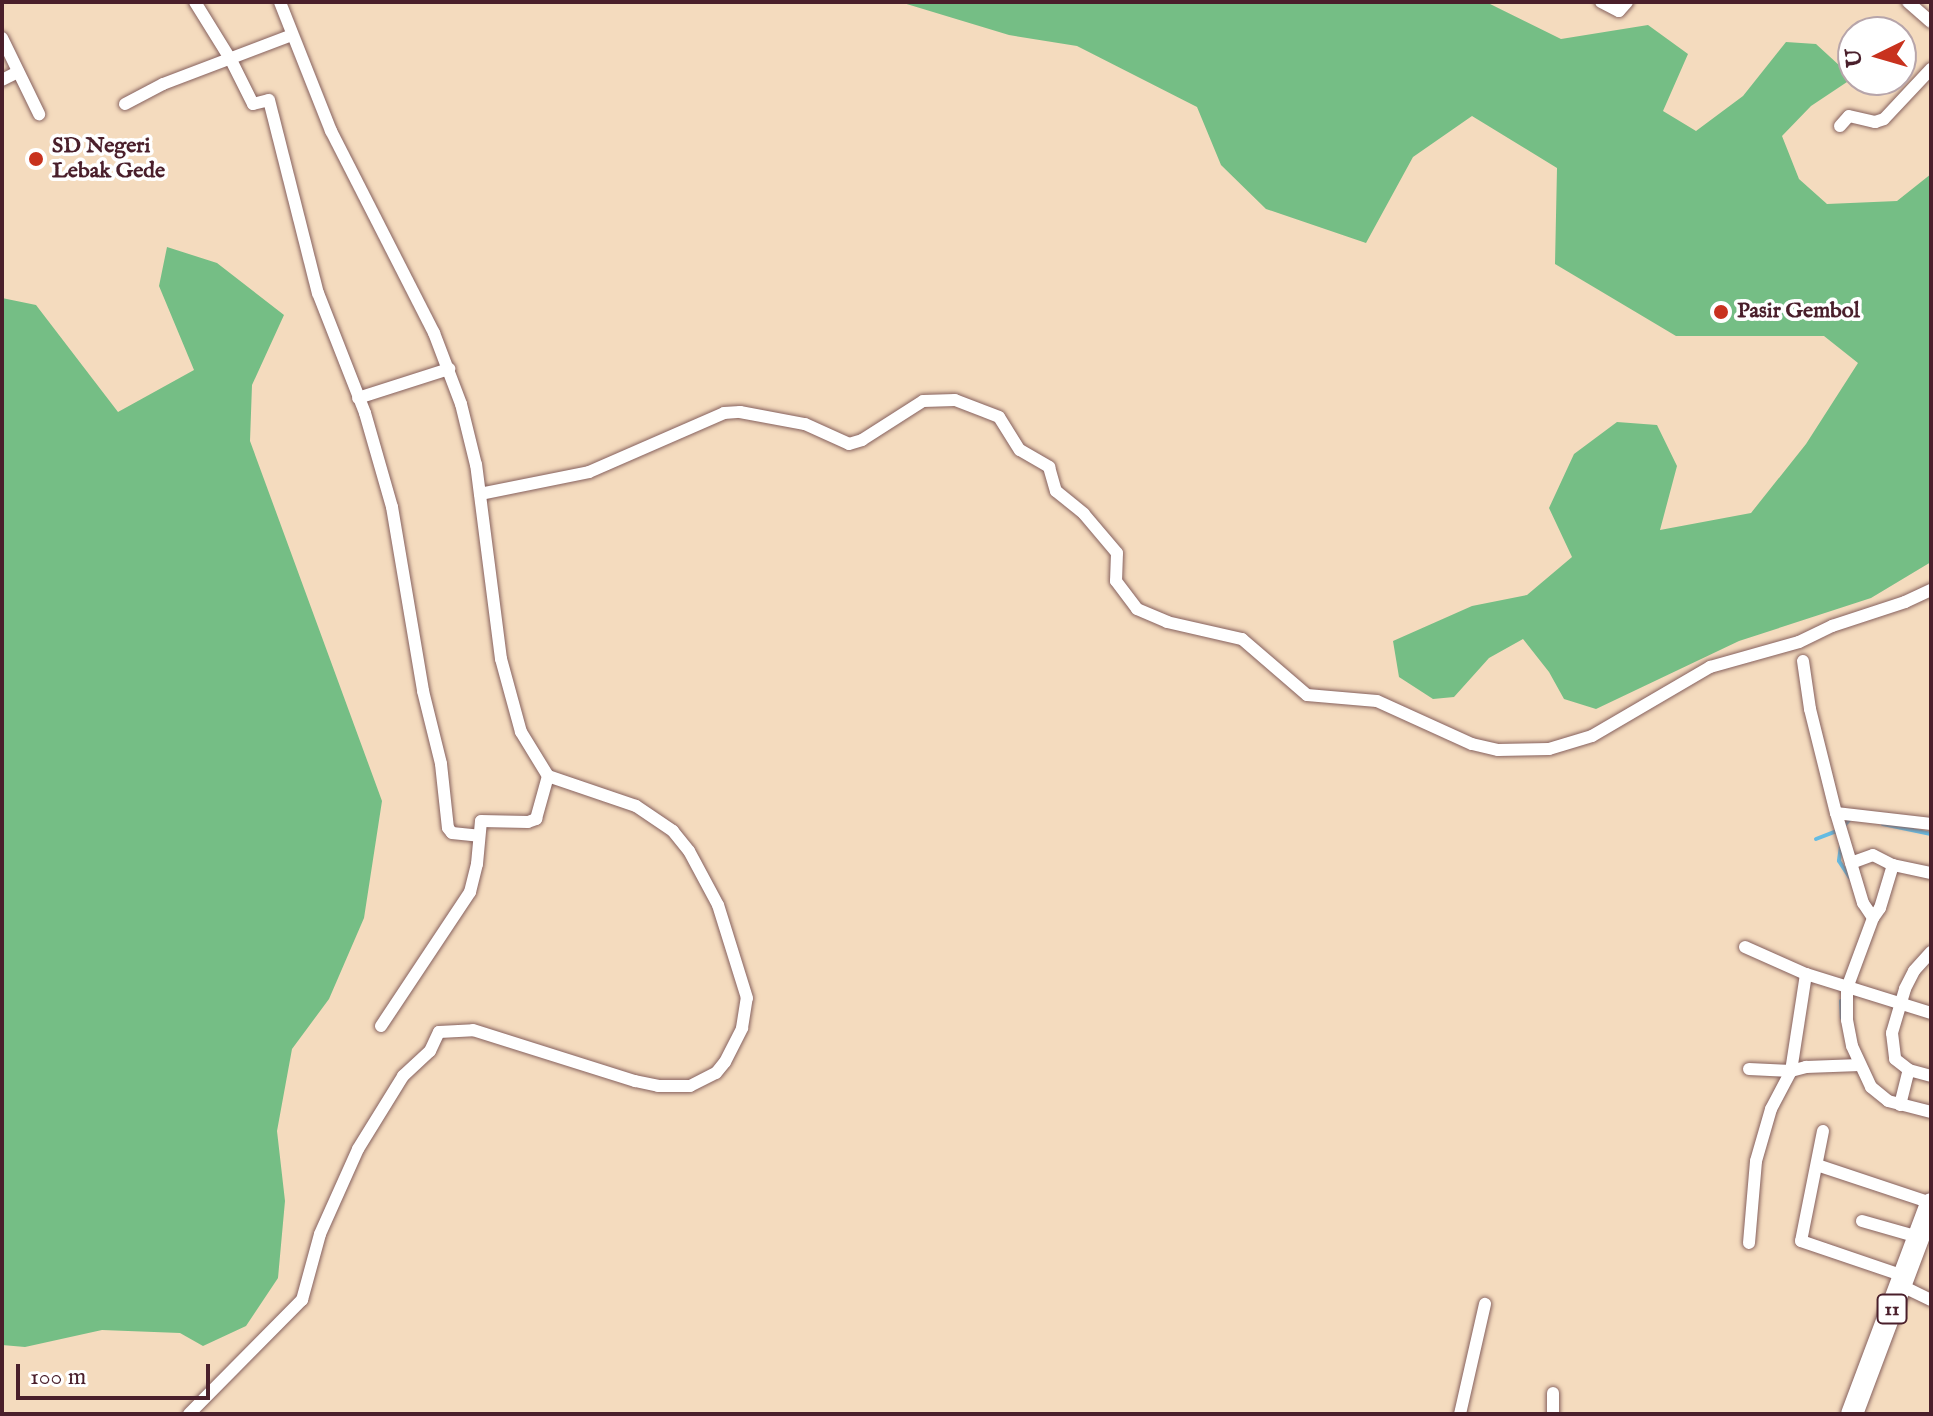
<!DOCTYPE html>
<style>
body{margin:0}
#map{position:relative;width:1933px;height:1416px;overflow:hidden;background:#f4dbbe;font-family:"IM FELL English",serif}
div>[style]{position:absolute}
.forest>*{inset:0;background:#75be85}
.stream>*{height:4px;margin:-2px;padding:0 2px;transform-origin:2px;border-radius:2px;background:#65bbe2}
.roads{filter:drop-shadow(0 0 2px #86615e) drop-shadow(0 0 2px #86615e)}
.street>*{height:12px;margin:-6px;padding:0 6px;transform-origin:6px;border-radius:6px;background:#fff}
.highway>*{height:22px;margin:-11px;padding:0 11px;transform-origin:11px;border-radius:11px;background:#fff}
.dots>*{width:22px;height:22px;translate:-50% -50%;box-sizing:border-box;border:4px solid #fff;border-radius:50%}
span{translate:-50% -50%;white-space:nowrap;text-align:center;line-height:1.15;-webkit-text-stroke:7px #fff;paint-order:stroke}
.shield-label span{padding:2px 6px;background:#fff;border:2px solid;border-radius:6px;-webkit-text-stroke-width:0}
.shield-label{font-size:20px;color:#4a1f2b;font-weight:700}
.poi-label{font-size:22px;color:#4a1f2b;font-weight:700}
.left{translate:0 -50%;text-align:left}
.frame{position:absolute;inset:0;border:4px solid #4a1f2b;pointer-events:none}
.north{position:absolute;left:1837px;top:16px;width:80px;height:80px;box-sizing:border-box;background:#fff;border:2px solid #b7a5aa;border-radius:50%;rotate:265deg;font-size:22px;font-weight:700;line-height:32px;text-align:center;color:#4a1f2b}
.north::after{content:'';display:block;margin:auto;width:28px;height:36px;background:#c8321e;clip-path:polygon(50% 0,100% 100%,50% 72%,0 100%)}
.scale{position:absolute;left:16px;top:1364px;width:194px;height:36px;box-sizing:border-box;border:4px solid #4a1f2b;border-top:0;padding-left:10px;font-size:24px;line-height:28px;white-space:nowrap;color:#4a1f2b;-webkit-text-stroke:6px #fff;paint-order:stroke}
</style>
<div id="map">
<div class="forest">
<div style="clip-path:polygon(900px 2px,1486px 2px,1561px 39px,1648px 25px,1688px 54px,1663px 111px,1696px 131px,1743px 96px,1786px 42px,1816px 44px,1853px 78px,1811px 106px,1782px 136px,1799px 179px,1827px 204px,1897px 201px,1931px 174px,1931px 562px,1871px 598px,1739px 641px,1596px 709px,1564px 699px,1549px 672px,1523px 639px,1489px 658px,1454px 697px,1433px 699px,1399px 677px,1393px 641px,1472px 606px,1527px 595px,1572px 557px,1549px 508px,1574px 454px,1617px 422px,1657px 425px,1677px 466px,1660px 530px,1751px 513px,1806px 444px,1858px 363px,1824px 336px,1676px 336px,1555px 264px,1557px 168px,1472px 116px,1413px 157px,1366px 243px,1266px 209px,1221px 165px,1197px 107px,1077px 46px,1009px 35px)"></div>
<div style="clip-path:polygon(167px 247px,217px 263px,284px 315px,252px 385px,250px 441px,382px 801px,364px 918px,329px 999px,292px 1049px,277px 1131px,285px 1201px,278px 1278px,246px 1326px,203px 1346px,180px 1333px,102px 1330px,25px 1347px,2px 1345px,2px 298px,36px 305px,118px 412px,194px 370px,159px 286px)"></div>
</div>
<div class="stream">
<div style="left:1883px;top:824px;width:49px;rotate:11.8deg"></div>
<div style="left:1816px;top:839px;width:26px;rotate:-21deg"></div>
<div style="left:1840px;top:830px;width:15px;rotate:-48deg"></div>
<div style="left:1841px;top:846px;width:15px;rotate:98deg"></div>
<div style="left:1839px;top:861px;width:20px;rotate:57deg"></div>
<div style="left:1841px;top:1001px;width:17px;rotate:87deg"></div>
</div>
<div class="roads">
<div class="street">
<div style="left:195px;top:2px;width:68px;rotate:58.2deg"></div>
<div style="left:231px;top:60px;width:49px;rotate:63.4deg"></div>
<div style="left:253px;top:104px;width:16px;rotate:-14deg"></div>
<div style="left:269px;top:100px;width:199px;rotate:75.8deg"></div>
<div style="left:318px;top:293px;width:129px;rotate:68.6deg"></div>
<div style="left:365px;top:413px;width:98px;rotate:74deg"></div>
<div style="left:392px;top:507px;width:187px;rotate:80.4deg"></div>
<div style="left:423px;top:691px;width:75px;rotate:76.1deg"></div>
<div style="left:441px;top:764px;width:64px;rotate:83.8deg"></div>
<div style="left:448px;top:828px;width:6px;rotate:51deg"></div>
<div style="left:452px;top:833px;width:27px;rotate:6deg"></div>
<div style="left:1601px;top:2px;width:20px;rotate:27deg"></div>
<div style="left:1619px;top:11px;width:12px;rotate:-48deg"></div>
<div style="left:1908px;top:2px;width:30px;rotate:41deg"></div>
<div style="left:2px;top:38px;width:85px;rotate:64deg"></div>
<div style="left:2px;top:80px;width:18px;rotate:-27deg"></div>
<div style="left:125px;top:104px;width:43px;rotate:-27.8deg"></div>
<div style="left:163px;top:84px;width:138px;rotate:-20.8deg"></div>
<div style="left:1840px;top:126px;width:13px;rotate:-48deg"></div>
<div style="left:1849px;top:116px;width:27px;rotate:13deg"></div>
<div style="left:1875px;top:122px;width:9px;rotate:-18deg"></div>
<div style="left:1884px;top:119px;width:69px;rotate:-46.8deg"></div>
<div style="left:358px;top:398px;width:96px;rotate:-17.7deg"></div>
<div style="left:480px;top:494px;width:111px;rotate:-11.4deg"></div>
<div style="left:589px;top:472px;width:147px;rotate:-23.6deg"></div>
<div style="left:724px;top:413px;width:16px;rotate:-4deg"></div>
<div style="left:740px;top:412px;width:66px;rotate:10.5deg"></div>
<div style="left:805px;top:424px;width:48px;rotate:24.4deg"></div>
<div style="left:849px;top:444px;width:14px;rotate:-17deg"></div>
<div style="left:862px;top:440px;width:72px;rotate:-32.6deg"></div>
<div style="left:923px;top:401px;width:32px;rotate:-2deg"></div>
<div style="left:955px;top:400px;width:47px;rotate:21.1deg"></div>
<div style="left:999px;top:417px;width:39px;rotate:58deg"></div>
<div style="left:1020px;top:450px;width:34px;rotate:30deg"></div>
<div style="left:1049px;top:467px;width:25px;rotate:74deg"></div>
<div style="left:1056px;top:491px;width:36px;rotate:39deg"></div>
<div style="left:1084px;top:514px;width:51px;rotate:49.8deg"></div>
<div style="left:1117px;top:553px;width:28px;rotate:92deg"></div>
<div style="left:1116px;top:581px;width:35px;rotate:53deg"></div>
<div style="left:1137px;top:609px;width:33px;rotate:23deg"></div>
<div style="left:1167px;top:622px;width:77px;rotate:12.8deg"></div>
<div style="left:1242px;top:639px;width:86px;rotate:40.7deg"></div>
<div style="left:1307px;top:695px;width:70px;rotate:4.9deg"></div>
<div style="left:1377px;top:701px;width:104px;rotate:24.4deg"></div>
<div style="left:1472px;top:744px;width:27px;rotate:13deg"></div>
<div style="left:1498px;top:750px;width:51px;rotate:-1.1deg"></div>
<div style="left:1549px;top:749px;width:45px;rotate:-16.8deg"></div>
<div style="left:1592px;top:736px;width:137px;rotate:-30.3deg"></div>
<div style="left:1710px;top:667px;width:92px;rotate:-15.7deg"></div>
<div style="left:1799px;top:642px;width:37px;rotate:-26deg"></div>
<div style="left:1832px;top:626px;width:77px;rotate:-18.2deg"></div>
<div style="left:1905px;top:602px;width:29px;rotate:-25deg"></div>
<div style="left:1803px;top:661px;width:49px;rotate:81.7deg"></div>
<div style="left:1810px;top:709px;width:107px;rotate:76deg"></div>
<div style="left:1836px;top:813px;width:94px;rotate:73.3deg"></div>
<div style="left:1863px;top:903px;width:18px;rotate:56deg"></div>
<div style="left:1836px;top:813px;width:96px;rotate:6.6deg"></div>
<div style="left:1851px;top:863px;width:23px;rotate:-20deg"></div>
<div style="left:1873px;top:855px;width:22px;rotate:27deg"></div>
<div style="left:1893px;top:865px;width:39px;rotate:12deg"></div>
<div style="left:1893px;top:865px;width:45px;rotate:106.8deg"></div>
<div style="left:1880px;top:908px;width:12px;rotate:125deg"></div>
<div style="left:1873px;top:918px;width:75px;rotate:110.4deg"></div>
<div style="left:1847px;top:988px;width:32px;rotate:90deg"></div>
<div style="left:1847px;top:1020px;width:26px;rotate:79deg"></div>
<div style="left:1852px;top:1046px;width:45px;rotate:65.1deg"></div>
<div style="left:1871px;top:1087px;width:22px;rotate:39deg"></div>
<div style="left:1888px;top:1101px;width:44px;rotate:14.3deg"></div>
<div style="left:1745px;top:947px;width:67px;rotate:23.9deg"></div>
<div style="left:1806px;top:974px;width:131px;rotate:17.3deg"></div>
<div style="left:1931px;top:952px;width:25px;rotate:132deg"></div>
<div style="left:1914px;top:971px;width:20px;rotate:117deg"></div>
<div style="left:1905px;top:989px;width:46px;rotate:106.5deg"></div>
<div style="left:1892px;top:1033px;width:26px;rotate:83deg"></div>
<div style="left:1895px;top:1059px;width:18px;rotate:38deg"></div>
<div style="left:1909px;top:1070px;width:23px;rotate:15deg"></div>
<div style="left:381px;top:1026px;width:161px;rotate:-56.4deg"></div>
<div style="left:470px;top:892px;width:29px;rotate:-76deg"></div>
<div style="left:477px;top:864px;width:43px;rotate:-84.7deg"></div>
<div style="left:481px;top:821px;width:47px;rotate:1.2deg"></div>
<div style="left:528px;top:822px;width:9px;rotate:-21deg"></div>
<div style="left:536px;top:819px;width:45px;rotate:-74.4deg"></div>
<div style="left:1749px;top:1069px;width:42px;rotate:2.7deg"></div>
<div style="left:1791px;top:1071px;width:16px;rotate:-15deg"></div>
<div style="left:1806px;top:1067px;width:54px;rotate:-2.1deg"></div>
<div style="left:1900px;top:1105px;width:36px;rotate:-76deg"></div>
<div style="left:1823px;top:1131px;width:112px;rotate:101.3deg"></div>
<div style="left:1801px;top:1241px;width:109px;rotate:18.8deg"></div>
<div style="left:1817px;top:1165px;width:120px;rotate:18.4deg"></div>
<div style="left:1862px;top:1221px;width:58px;rotate:15.9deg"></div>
<div style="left:1749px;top:1243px;width:82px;rotate:-85.1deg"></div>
<div style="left:1756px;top:1161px;width:54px;rotate:-73.9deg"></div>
<div style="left:1771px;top:1109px;width:43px;rotate:-62.2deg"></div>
<div style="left:1791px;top:1071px;width:98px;rotate:-81.2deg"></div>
<div style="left:1900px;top:1285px;width:34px;rotate:26deg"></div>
<div style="left:1553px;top:1393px;width:21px;rotate:90deg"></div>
<div style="left:189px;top:1414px;width:161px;rotate:-45.3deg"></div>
<div style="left:302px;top:1300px;width:68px;rotate:-74.7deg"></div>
<div style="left:320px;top:1234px;width:93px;rotate:-65.9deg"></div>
<div style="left:358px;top:1149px;width:86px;rotate:-58.3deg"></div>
<div style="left:403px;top:1076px;width:37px;rotate:-43deg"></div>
<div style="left:430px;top:1051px;width:21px;rotate:-65deg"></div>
<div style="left:439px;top:1032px;width:34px;rotate:-3deg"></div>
<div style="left:473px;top:1030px;width:170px;rotate:17.5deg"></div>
<div style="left:635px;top:1081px;width:24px;rotate:12deg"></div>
<div style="left:658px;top:1086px;width:32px"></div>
<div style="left:690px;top:1086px;width:29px;rotate:-27deg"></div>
<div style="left:716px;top:1073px;width:14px;rotate:-51deg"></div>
<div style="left:725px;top:1062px;width:38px;rotate:-63deg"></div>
<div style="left:742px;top:1028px;width:30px;rotate:-81deg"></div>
<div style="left:747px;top:998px;width:97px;rotate:-107.3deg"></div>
<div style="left:718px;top:905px;width:61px;rotate:-118.2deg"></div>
<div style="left:689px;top:851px;width:26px;rotate:-129deg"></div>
<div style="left:673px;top:831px;width:45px;rotate:-146deg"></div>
<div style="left:636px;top:806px;width:93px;rotate:-161.2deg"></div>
<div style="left:548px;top:776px;width:52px;rotate:-121.5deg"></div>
<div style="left:521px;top:732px;width:76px;rotate:-105.3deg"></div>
<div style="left:501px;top:659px;width:196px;rotate:-97.3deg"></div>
<div style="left:476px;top:465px;width:63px;rotate:-103.8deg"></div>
<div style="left:461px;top:404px;width:76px;rotate:-110.8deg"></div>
<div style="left:434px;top:333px;width:227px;rotate:-117deg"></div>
<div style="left:331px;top:131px;width:139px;rotate:-111.6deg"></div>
<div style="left:1460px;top:1414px;width:113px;rotate:-77.2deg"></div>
</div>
<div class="highway">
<div style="left:1852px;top:1414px;width:224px;rotate:-69.4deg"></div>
</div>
</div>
<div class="dots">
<div style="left:36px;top:159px;background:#c8321e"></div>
<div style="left:1721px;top:312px;background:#c8321e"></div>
</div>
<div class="shield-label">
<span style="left:1892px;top:1309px">11</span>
</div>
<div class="poi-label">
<span class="left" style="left:52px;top:159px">SD Negeri<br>Lebak Gede</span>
<span class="left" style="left:1737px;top:312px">Pasir Gembol</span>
</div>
<div class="frame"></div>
<div class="north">U</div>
<div class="scale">100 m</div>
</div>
